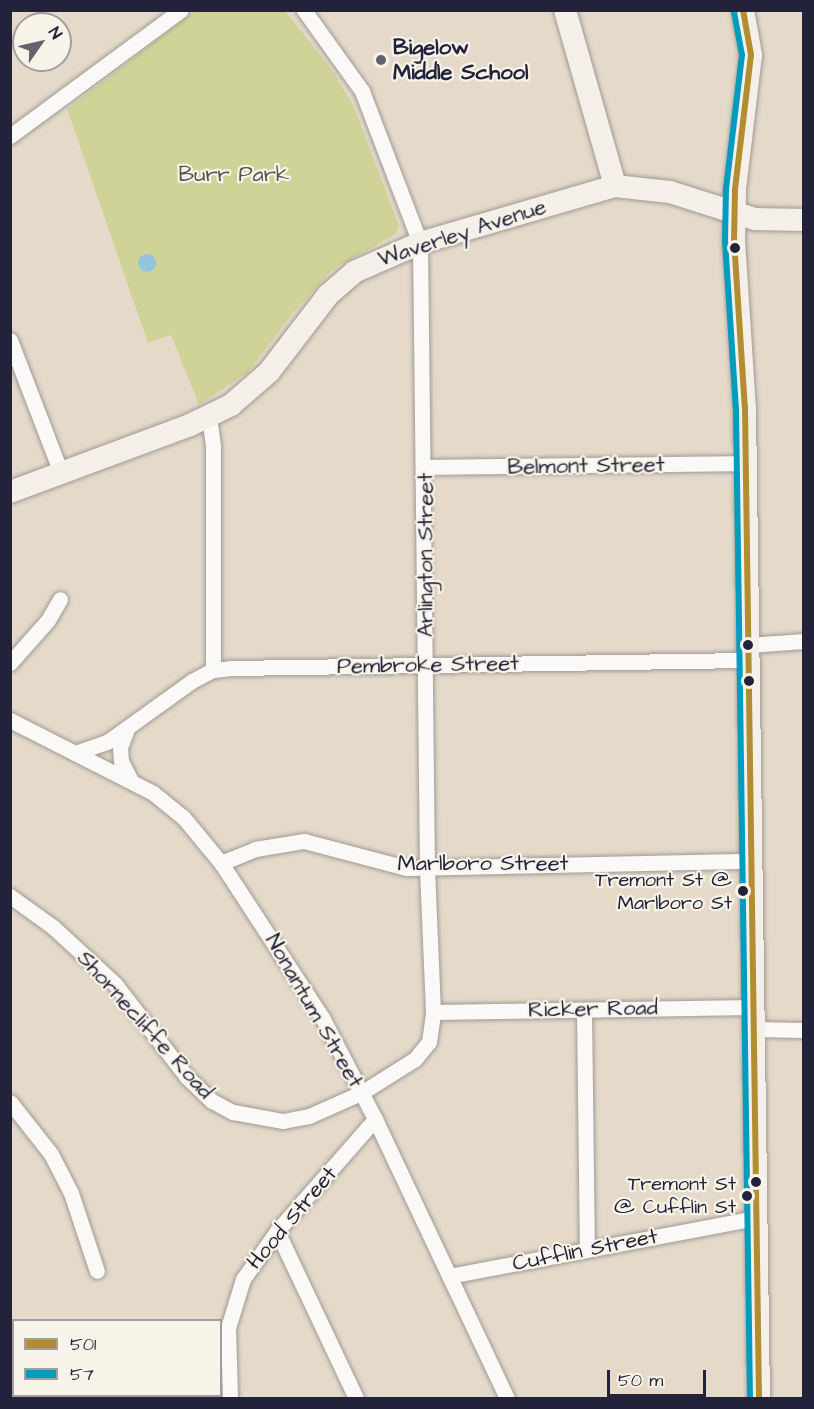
<!DOCTYPE html>
<style>
body{margin:0}
#map{position:relative;width:814px;height:1409px;overflow:hidden;background:#e5daca;font-family:"Architects Daughter",sans-serif}
div>[style]{position:absolute}
.green>*{inset:0;background:#d0d398}
.water>*{inset:0;background:#94c4e0}
.round{border-radius:50%}
.roads{filter:drop-shadow(0 0 2px #a09a94) drop-shadow(0 0 2px #a09a94)}
.street>*{height:15px;margin:-7.5px;padding:0 7.5px;transform-origin:7.5px;border-radius:7.5px;background:#fbf9f7}
.secondary>*{height:22px;margin:-11px;padding:0 11px;transform-origin:11px;border-radius:11px;background:#f4f0e9}
.bus-1>*{height:6px;margin:-3px;padding:0 3px;transform-origin:3px;border-radius:3px;background:#b28d31}
.bus-2>*{height:6px;margin:-3px;padding:0 3px;transform-origin:3px;border-radius:3px;background:#039cbf}
.dots>*{width:16px;height:16px;translate:-50% -50%;box-sizing:border-box;border:3px solid #f7f3e8;border-radius:50%}
span{translate:-50% -50%;white-space:nowrap;text-align:center;line-height:1.15;-webkit-text-stroke:4.5px #f7f3e8;paint-order:stroke}
.bus-label{font-size:20px;color:#22223b}
.right{translate:-100% -50%;text-align:right}
.poi-label{font-size:22px;color:#22223b;font-weight:700}
.left{translate:0 -50%;text-align:left}
.park-label{font-size:22px;color:#51564b}
.street-label{font-size:22px;color:#22223b}
.frame{position:absolute;inset:0;border:12px solid #22223b;pointer-events:none}
.legend{position:absolute;left:12px;top:1319px;width:210px;height:78px;box-sizing:border-box;background:#f7f3e8;border:2px solid #a29fa3;margin:0;padding:8px 10px;list-style:none;font-size:18px;color:#22223b}
.legend li{display:flex;align-items:center;gap:12px;height:30px}
.legend b{width:30px;border:2px solid #a29fa3}
.north{position:absolute;left:12px;top:12px;width:60px;height:60px;box-sizing:border-box;background:#f7f3e8;border:2px solid #a29fa3;border-radius:50%;rotate:56deg;font-size:16px;font-weight:700;line-height:24px;text-align:center;color:#22223b}
.north::after{content:'';display:block;margin:auto;width:21px;height:27px;background:#66626d;clip-path:polygon(50% 0,100% 100%,50% 72%,0 100%)}
.scale{position:absolute;left:607px;top:1370px;width:99px;height:27px;box-sizing:border-box;border:3px solid #22223b;border-top:0;padding-left:8px;font-size:18px;line-height:21px;white-space:nowrap;color:#22223b;-webkit-text-stroke:4px #f7f3e8;paint-order:stroke}
</style>
<div id="map">
<div class="green">
<div style="clip-path:polygon(195px 11px,285px 11px,333px 71px,355px 109px,399px 226px,396px 234px,333px 269px,293px 313px,248px 372px,199px 405px,171px 335px,148px 343px,67px 109px)"></div>
</div>
<div class="water">
<div class="round" style="left:138px;top:254px;width:18px;height:18px"></div>
</div>
<div class="roads">
<div class="street">
<div style="left:10px;top:136px;width:212px;rotate:-36.4deg"></div>
<div style="left:10px;top:340px;width:142px;rotate:69deg"></div>
<div style="left:209px;top:417px;width:30px;rotate:82deg"></div>
<div style="left:213px;top:447px;width:223px;rotate:90deg"></div>
<div style="left:425px;top:467px;width:321px;rotate:-0.7deg"></div>
<div style="left:748px;top:645px;width:56px;rotate:-4.1deg"></div>
<div style="left:10px;top:663px;width:57px;rotate:-48.5deg"></div>
<div style="left:48px;top:620px;width:24px;rotate:-60deg"></div>
<div style="left:10px;top:720px;width:161px;rotate:27deg"></div>
<div style="left:153px;top:793px;width:38px;rotate:39deg"></div>
<div style="left:183px;top:817px;width:60px;rotate:50.4deg"></div>
<div style="left:221px;top:863px;width:186px;rotate:56.8deg"></div>
<div style="left:323px;top:1019px;width:113px;rotate:62.5deg"></div>
<div style="left:375px;top:1119px;width:309px;rotate:64.7deg"></div>
<div style="left:127px;top:729px;width:19px;rotate:111deg"></div>
<div style="left:120px;top:747px;width:14px;rotate:86deg"></div>
<div style="left:121px;top:761px;width:20px;rotate:63deg"></div>
<div style="left:75px;top:753px;width:34px;rotate:-19deg"></div>
<div style="left:107px;top:742px;width:105px;rotate:-35.7deg"></div>
<div style="left:192px;top:681px;width:24px;rotate:-28deg"></div>
<div style="left:213px;top:670px;width:19px;rotate:-6deg"></div>
<div style="left:232px;top:668px;width:516px;rotate:-0.89deg"></div>
<div style="left:221px;top:863px;width:37px;rotate:-22deg"></div>
<div style="left:255px;top:849px;width:50px;rotate:-9.3deg"></div>
<div style="left:304px;top:841px;width:106px;rotate:14.7deg"></div>
<div style="left:407px;top:868px;width:344px;rotate:-1.2deg"></div>
<div style="left:10px;top:896px;width:53px;rotate:35.8deg"></div>
<div style="left:53px;top:927px;width:84px;rotate:42.6deg"></div>
<div style="left:115px;top:984px;width:118px;rotate:52.3deg"></div>
<div style="left:187px;top:1077px;width:35px;rotate:44deg"></div>
<div style="left:212px;top:1101px;width:24px;rotate:28deg"></div>
<div style="left:233px;top:1112px;width:51px;rotate:10.2deg"></div>
<div style="left:283px;top:1121px;width:26px;rotate:-11deg"></div>
<div style="left:309px;top:1116px;width:57px;rotate:-23.9deg"></div>
<div style="left:361px;top:1093px;width:64px;rotate:-32.2deg"></div>
<div style="left:415px;top:1059px;width:22px;rotate:-51deg"></div>
<div style="left:429px;top:1042px;width:30px;rotate:-82deg"></div>
<div style="left:433px;top:1012px;width:144px;rotate:-92.4deg"></div>
<div style="left:427px;top:868px;width:625px;rotate:-90.64deg"></div>
<div style="left:420px;top:243px;width:163px;rotate:-110.9deg"></div>
<div style="left:362px;top:91px;width:100px;rotate:-125.6deg"></div>
<div style="left:584px;top:1010px;width:239px;rotate:89.3deg"></div>
<div style="left:433px;top:1012px;width:320px;rotate:-0.9deg"></div>
<div style="left:754px;top:1029px;width:50px;rotate:1.1deg"></div>
<div style="left:10px;top:1102px;width:66px;rotate:51.7deg"></div>
<div style="left:51px;top:1154px;width:44px;rotate:62.9deg"></div>
<div style="left:71px;top:1193px;width:82px;rotate:71.6deg"></div>
<div style="left:277px;top:1231px;width:185px;rotate:64.7deg"></div>
<div style="left:449px;top:1276px;width:312px;rotate:-10.7deg"></div>
<div style="left:10px;top:1348px;width:6px;rotate:45deg"></div>
<div style="left:24px;top:1398px;width:3px;rotate:-45deg"></div>
<div style="left:230px;top:1398px;width:70px;rotate:-91.6deg"></div>
<div style="left:228px;top:1328px;width:51px;rotate:-73deg"></div>
<div style="left:243px;top:1279px;width:59px;rotate:-54.7deg"></div>
<div style="left:277px;top:1231px;width:149px;rotate:-48.8deg"></div>
</div>
<div class="secondary">
<div style="left:565px;top:10px;width:183px;rotate:74.1deg"></div>
<div style="left:743px;top:10px;width:46px;rotate:79.9deg"></div>
<div style="left:751px;top:55px;width:136px;rotate:96.8deg"></div>
<div style="left:735px;top:190px;width:50px;rotate:91.1deg"></div>
<div style="left:734px;top:240px;width:169px;rotate:86.3deg"></div>
<div style="left:745px;top:409px;width:989px;rotate:89.19deg"></div>
<div style="left:10px;top:492px;width:192px;rotate:-20.4deg"></div>
<div style="left:190px;top:425px;width:46px;rotate:-26deg"></div>
<div style="left:231px;top:405px;width:50px;rotate:-41deg"></div>
<div style="left:269px;top:372px;width:97px;rotate:-52.5deg"></div>
<div style="left:328px;top:295px;width:35px;rotate:-41deg"></div>
<div style="left:354px;top:272px;width:72px;rotate:-23.7deg"></div>
<div style="left:420px;top:243px;width:203px;rotate:-16.3deg"></div>
<div style="left:615px;top:186px;width:55px;rotate:6.2deg"></div>
<div style="left:670px;top:192px;width:89px;rotate:17.6deg"></div>
<div style="left:755px;top:219px;width:49px;rotate:1.2deg"></div>
</div>
</div>
<div class="bus-1">
<div style="left:743px;top:10px;width:46px;rotate:79.9deg"></div>
<div style="left:751px;top:55px;width:136px;rotate:96.8deg"></div>
<div style="left:735px;top:190px;width:50px;rotate:91.1deg"></div>
<div style="left:734px;top:240px;width:169px;rotate:86.3deg"></div>
<div style="left:745px;top:409px;width:989px;rotate:89.19deg"></div>
</div>
<div class="bus-2">
<div style="left:734px;top:12px;width:44px;rotate:79.5deg"></div>
<div style="left:742px;top:55px;width:135px;rotate:96.8deg"></div>
<div style="left:726px;top:189px;width:51px;rotate:91.1deg"></div>
<div style="left:725px;top:240px;width:169px;rotate:86.3deg"></div>
<div style="left:736px;top:409px;width:989px;rotate:89.19deg"></div>
</div>
<div class="dots">
<div style="left:381px;top:60px;background:#66626d"></div>
<div style="left:735px;top:248px;background:#22223b"></div>
<div style="left:748px;top:645px;background:#22223b"></div>
<div style="left:749px;top:681px;background:#22223b"></div>
<div style="left:743px;top:891px;background:#22223b"></div>
<div style="left:756px;top:1182px;background:#22223b"></div>
<div style="left:747px;top:1196px;background:#22223b"></div>
</div>
<div class="bus-label">
<span class="right" style="left:732px;top:892px">Tremont St @<br>Marlboro St</span>
<span class="right" style="left:736px;top:1196px">Tremont St<br>@ Cufflin St</span>
</div>
<div class="poi-label">
<span class="left" style="left:393px;top:60px">Bigelow<br>Middle School</span>
</div>
<div class="park-label">
<span style="left:234px;top:175px">Burr Park</span>
</div>
<div class="street-label">
<span style="left:462px;top:233px;rotate:-18deg">Waverley Avenue</span>
<span style="left:586px;top:466px;rotate:-1deg">Belmont Street</span>
<span style="left:426px;top:555px;rotate:-90deg">Arlington Street</span>
<span style="left:428px;top:665px;rotate:-1deg">Pembroke Street</span>
<span style="left:483px;top:864px">Marlboro Street</span>
<span style="left:593px;top:1009px;rotate:-1deg">Ricker Road</span>
<span style="left:314px;top:1011px;rotate:60deg">Nonantum Street</span>
<span style="left:145px;top:1025px;rotate:48deg">Shornecliffe Road</span>
<span style="left:292px;top:1218px;rotate:-50deg">Hood Street</span>
<span style="left:585px;top:1250px;rotate:-11deg">Cufflin Street</span>
</div>
<div class="frame"></div>
<ul class="legend">
<li><b style="height:8px;background:#b28d31"></b>501</li>
<li><b style="height:8px;background:#039cbf"></b>57</li>
</ul>
<div class="north">N</div>
<div class="scale">50 m</div>
</div>
